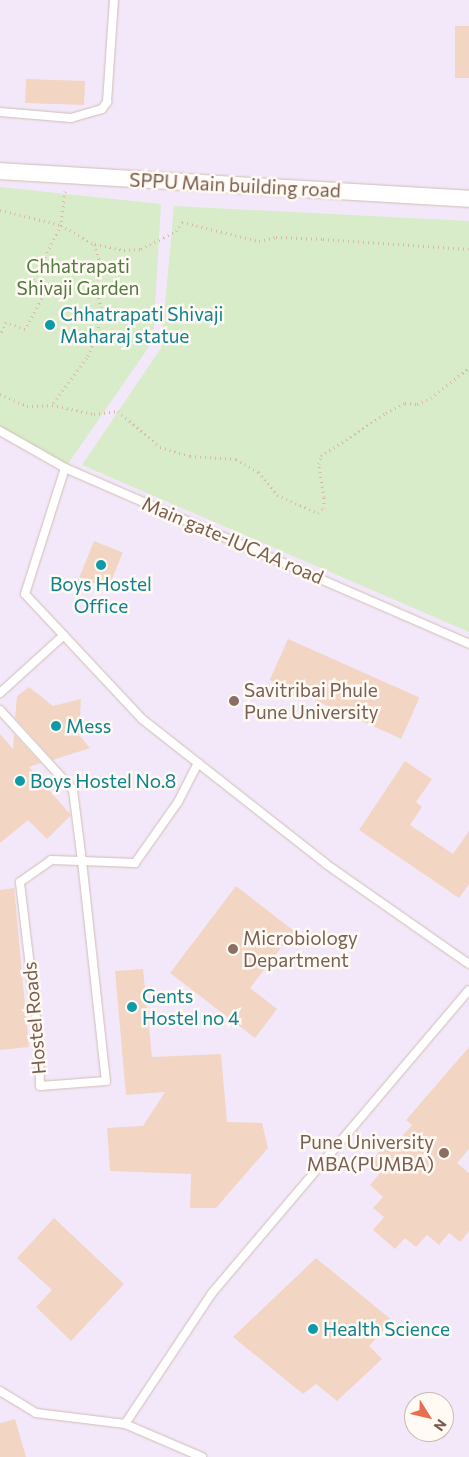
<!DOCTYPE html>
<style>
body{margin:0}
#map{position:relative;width:469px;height:1457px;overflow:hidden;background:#fdf6ec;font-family:Commissioner,sans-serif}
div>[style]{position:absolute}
.education>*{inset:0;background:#f3e8fa}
.green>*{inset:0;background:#d8ecc9}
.building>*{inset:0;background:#f3d5c3;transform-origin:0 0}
.path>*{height:3px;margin-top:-1.5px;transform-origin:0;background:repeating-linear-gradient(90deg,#d9b8a5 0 1px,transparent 0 5px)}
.roads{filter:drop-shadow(0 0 1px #d1beb0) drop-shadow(0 0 1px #d1beb0)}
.service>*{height:8px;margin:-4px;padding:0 4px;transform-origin:4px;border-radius:4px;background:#fff}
.minor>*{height:16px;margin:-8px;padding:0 8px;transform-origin:8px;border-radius:8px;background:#fff}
.dots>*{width:14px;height:14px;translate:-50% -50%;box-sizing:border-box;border:2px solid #fffaf3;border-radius:50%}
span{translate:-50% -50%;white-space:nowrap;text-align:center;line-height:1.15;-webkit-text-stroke:5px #fffaf3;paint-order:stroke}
.street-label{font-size:19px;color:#7a5c4d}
.park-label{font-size:19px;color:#537a41}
.culture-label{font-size:19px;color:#0d838f}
.left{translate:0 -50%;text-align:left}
.education-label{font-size:19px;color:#785e54}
.right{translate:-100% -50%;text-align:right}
.north{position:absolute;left:404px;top:1392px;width:50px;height:50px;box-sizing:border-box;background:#fffaf3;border:1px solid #cabbb1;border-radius:50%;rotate:126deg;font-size:14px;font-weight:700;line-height:20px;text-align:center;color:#7a5c4d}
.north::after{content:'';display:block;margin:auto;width:18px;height:22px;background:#e76f51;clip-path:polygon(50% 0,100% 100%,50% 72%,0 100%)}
</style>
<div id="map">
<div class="education">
<div style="clip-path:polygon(evenodd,0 0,469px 0,469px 1457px,0 1457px,0 0,414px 1402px,444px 1402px,444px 1432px,414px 1432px,414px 1402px)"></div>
</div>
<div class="green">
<div style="clip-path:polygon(0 187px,161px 204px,153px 341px,65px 468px,0 432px)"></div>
<div style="clip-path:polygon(174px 206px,469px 221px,469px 632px,82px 465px,161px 348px)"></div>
</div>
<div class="building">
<div style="left:455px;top:26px;width:14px;height:52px"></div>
<div style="left:26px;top:79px;width:59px;height:24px;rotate:2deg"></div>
<div style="left:94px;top:541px;width:31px;height:39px;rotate:22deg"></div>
<div style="left:288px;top:639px;width:144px;height:45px;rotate:24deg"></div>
<div style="clip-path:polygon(29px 687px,53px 706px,81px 699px,79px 735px,90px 748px,53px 760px,15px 718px,17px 696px)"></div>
<div style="clip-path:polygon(0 734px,13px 749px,14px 734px,41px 763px,29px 767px,71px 815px,47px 839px,28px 820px,0 843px)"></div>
<div style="clip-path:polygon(405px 761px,432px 779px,416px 802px,422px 807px,410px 825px,453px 854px,469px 831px,469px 884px,459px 898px,359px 830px)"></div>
<div style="clip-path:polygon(236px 886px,294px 931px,250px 988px,277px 1009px,255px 1038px,170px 973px)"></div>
<div style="clip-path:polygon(14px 888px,29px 1047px,0 1050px,0 890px)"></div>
<div style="clip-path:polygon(143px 969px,152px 1057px,221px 1054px,227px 1122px,262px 1123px,268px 1148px,216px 1208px,190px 1208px,191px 1174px,110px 1171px,107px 1128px,143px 1126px,165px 1092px,126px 1095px,115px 971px)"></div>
<div style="clip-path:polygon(469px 1047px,469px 1149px,457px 1163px,469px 1173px,469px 1231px,460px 1242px,449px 1233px,439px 1245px,427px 1235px,416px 1247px,405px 1238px,395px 1249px,373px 1230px,384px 1217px,373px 1208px,383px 1197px,370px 1185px,380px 1173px,369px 1164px,386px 1143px,392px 1148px,412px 1125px,406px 1120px)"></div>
<div style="clip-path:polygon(54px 1218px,124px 1284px,71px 1341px,36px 1307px,52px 1290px,17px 1258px)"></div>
<div style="clip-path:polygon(316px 1258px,393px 1321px,369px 1346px,382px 1359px,337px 1401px,316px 1384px,303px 1394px,233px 1337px)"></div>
<div style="clip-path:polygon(15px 1419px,26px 1457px,0 1457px,0 1423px)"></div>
</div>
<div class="path">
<div style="left:65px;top:191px;width:34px;rotate:97deg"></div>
<div style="left:61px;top:225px;width:38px;rotate:30deg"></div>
<div style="left:94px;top:244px;width:16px;rotate:72deg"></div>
<div style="left:99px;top:259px;width:29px;rotate:96deg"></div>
<div style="left:96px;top:288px;width:20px;rotate:75deg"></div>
<div style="left:101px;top:307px;width:25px;rotate:97deg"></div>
<div style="left:98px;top:332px;width:28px;rotate:113deg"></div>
<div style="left:87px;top:358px;width:59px;rotate:126.7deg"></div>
<div style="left:52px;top:405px;width:43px;rotate:12.1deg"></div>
<div style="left:94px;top:414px;width:24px;rotate:-7deg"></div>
<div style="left:118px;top:411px;width:55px;rotate:40.6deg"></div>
<div style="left:160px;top:447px;width:31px;rotate:17deg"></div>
<div style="left:190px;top:456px;width:46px;rotate:3.7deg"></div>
<div style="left:236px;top:459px;width:26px;rotate:31deg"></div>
<div style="left:258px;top:472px;width:30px;rotate:50deg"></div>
<div style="left:277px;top:495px;width:45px;rotate:23.7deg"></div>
<div style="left:318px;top:513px;width:8px;rotate:-40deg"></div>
<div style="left:324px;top:508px;width:11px;rotate:-90deg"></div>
<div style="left:324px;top:497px;width:33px;rotate:-99deg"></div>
<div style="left:319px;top:464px;width:8px;rotate:-76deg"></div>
<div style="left:321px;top:456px;width:78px;rotate:-33.5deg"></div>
<div style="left:386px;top:413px;width:21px;rotate:-28deg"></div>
<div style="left:405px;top:403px;width:12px;rotate:5deg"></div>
<div style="left:417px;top:404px;width:15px;rotate:-23deg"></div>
<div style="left:431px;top:398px;width:48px;rotate:-38.3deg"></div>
<div style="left:0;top:210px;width:63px;rotate:13.8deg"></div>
<div style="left:61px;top:225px;width:65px;rotate:117.3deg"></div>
<div style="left:31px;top:283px;width:17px;rotate:40deg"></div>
<div style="left:44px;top:294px;width:40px;rotate:118deg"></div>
<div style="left:25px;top:329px;width:20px;rotate:-160deg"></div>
<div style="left:6px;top:322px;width:14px;rotate:115deg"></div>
<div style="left:95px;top:244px;width:30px;rotate:12deg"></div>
<div style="left:124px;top:250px;width:17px;rotate:-3deg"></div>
<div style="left:141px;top:249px;width:39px;rotate:-27deg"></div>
<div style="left:176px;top:231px;width:11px;rotate:-56deg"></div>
<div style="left:182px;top:222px;width:79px;rotate:13.9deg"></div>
<div style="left:259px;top:241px;width:17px;rotate:-13deg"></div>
<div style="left:276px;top:237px;width:47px;rotate:2.4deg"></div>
<div style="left:323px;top:239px;width:146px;rotate:3.9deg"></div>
<div style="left:0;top:394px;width:30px;rotate:24deg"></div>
<div style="left:27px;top:406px;width:25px;rotate:-2deg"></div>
</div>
<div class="roads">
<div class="service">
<div style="left:0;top:112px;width:71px;rotate:4.8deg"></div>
<div style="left:71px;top:118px;width:32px;rotate:-16deg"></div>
<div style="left:102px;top:109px;width:9px;rotate:-54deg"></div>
<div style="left:107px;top:102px;width:102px;rotate:-86.1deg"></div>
<div style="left:0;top:431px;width:75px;rotate:29.6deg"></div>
<div style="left:65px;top:468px;width:441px;rotate:23.5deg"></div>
<div style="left:65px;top:468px;width:132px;rotate:107.6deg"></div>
<div style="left:25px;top:594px;width:171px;rotate:46.9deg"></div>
<div style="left:142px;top:719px;width:234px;rotate:38.2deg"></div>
<div style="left:326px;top:864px;width:174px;rotate:35deg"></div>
<div style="left:0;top:693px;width:86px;rotate:-42.2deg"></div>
<div style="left:0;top:710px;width:108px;rotate:47.6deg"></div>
<div style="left:73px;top:790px;width:72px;rotate:82.8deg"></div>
<div style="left:82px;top:861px;width:221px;rotate:83.8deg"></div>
<div style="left:106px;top:1081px;width:66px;rotate:175.7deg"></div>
<div style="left:40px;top:1086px;width:44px;rotate:-91.3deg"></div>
<div style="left:39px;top:1042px;width:161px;rotate:-96.8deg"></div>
<div style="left:20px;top:882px;width:38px;rotate:-35deg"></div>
<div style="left:51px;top:860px;width:31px;rotate:2deg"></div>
<div style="left:82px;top:861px;width:53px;rotate:2.2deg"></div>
<div style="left:135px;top:863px;width:75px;rotate:-54.8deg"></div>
<div style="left:178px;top:802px;width:44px;rotate:-62.9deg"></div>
<div style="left:0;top:1391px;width:42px;rotate:31.4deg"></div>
<div style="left:36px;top:1413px;width:90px;rotate:7deg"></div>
<div style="left:202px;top:1457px;width:84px;rotate:-156.8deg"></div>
<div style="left:125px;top:1424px;width:157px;rotate:-56.4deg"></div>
<div style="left:212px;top:1293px;width:397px;rotate:-49.7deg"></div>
</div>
<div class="minor">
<div style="left:0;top:171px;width:470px;rotate:3.4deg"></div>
</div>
</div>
<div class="dots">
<div style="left:50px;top:325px;background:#0f9aa8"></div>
<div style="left:101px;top:565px;background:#0f9aa8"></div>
<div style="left:234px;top:701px;background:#8d6e63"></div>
<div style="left:56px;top:726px;background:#0f9aa8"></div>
<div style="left:20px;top:781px;background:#0f9aa8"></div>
<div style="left:233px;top:949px;background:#8d6e63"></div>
<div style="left:132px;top:1007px;background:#0f9aa8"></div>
<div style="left:444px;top:1153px;background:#8d6e63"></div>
<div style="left:313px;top:1329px;background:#0f9aa8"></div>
</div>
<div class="street-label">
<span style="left:235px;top:185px;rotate:3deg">SPPU Main building road</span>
<span style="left:233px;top:540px;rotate:23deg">Main gate-IUCAA road</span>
<span style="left:34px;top:1018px;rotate:-95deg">Hostel Roads</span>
</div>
<div class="park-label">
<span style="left:78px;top:277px">Chhatrapati<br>Shivaji Garden</span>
</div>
<div class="culture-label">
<span class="left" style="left:60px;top:325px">Chhatrapati Shivaji<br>Maharaj statue</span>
<span style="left:101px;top:595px">Boys Hostel<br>Office</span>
<span class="left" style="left:66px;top:726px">Mess</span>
<span class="left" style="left:30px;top:781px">Boys Hostel No.8</span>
<span class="left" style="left:142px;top:1007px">Gents<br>Hostel no 4</span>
<span class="left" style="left:323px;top:1329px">Health Science</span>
</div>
<div class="education-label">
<span class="left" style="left:244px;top:701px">Savitribai Phule<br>Pune University</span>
<span class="left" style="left:243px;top:949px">Microbiology<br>Department</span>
<span class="right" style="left:434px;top:1153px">Pune University<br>MBA(PUMBA)</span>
</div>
<div class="north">N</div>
</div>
